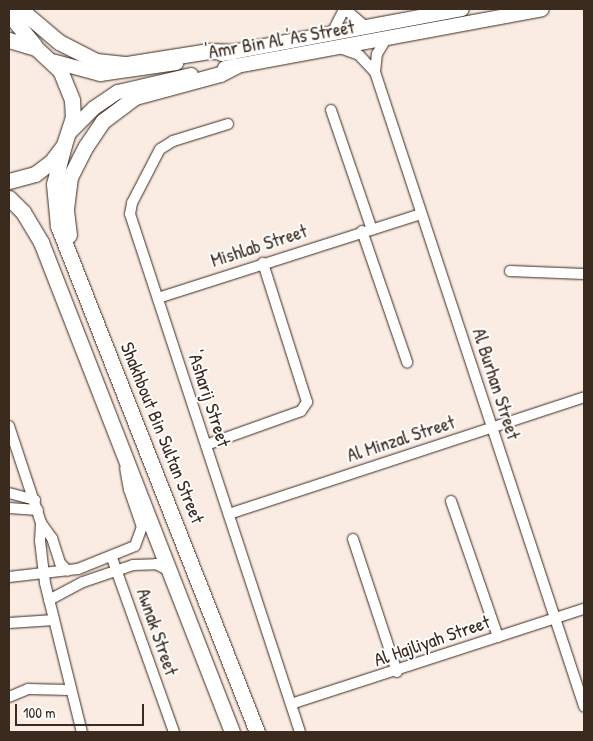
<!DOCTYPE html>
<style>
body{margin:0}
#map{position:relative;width:593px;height:741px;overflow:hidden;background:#fbece3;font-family:"Patrick Hand",sans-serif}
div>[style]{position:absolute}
.roads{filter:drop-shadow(0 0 1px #3b2a1e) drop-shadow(0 0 1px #3b2a1e)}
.street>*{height:10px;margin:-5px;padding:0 5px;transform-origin:5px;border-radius:5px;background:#fff}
.secondary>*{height:14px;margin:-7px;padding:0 7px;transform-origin:7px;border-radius:7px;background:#fff}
.primary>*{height:15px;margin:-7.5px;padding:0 7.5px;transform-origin:7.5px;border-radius:7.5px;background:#fff}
span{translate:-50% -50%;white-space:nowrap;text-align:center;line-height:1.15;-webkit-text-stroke:4px #fff;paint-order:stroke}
.street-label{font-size:19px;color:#3b2a1e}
.frame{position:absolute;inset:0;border:10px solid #3b2a1e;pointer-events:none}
.scale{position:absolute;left:15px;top:704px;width:129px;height:22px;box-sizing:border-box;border:2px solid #3b2a1e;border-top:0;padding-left:6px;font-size:15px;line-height:18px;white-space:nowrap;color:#3b2a1e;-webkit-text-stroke:4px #fff;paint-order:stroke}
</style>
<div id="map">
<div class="roads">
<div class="street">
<div style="left:345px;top:9px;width:28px;rotate:41deg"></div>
<div style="left:332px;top:33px;width:27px;rotate:-63deg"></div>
<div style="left:340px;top:48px;width:20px;rotate:20deg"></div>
<div style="left:359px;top:55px;width:23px;rotate:47deg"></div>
<div style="left:375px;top:72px;width:668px;rotate:71.76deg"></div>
<div style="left:375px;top:72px;width:18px;rotate:-84deg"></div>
<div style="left:377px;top:54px;width:17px;rotate:-59deg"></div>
<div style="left:331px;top:110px;width:124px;rotate:71.1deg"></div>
<div style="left:228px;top:124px;width:58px;rotate:162.8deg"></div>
<div style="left:173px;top:141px;width:15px;rotate:148deg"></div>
<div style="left:160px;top:149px;width:61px;rotate:117.4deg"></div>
<div style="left:132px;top:203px;width:11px;rotate:100deg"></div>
<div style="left:130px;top:214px;width:545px;rotate:71.83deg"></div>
<div style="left:362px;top:231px;width:139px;rotate:71deg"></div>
<div style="left:510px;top:271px;width:74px;rotate:2.3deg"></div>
<div style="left:158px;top:298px;width:276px;rotate:-17.7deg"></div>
<div style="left:9px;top:426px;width:102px;rotate:71.7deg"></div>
<div style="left:41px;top:523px;width:18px;rotate:93deg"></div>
<div style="left:40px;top:541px;width:42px;rotate:83.2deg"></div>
<div style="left:45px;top:583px;width:154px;rotate:76.1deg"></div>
<div style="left:206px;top:445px;width:101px;rotate:-19.7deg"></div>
<div style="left:301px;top:411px;width:11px;rotate:-56deg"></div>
<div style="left:307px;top:402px;width:146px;rotate:-107.6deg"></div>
<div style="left:9px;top:493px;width:27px;rotate:15deg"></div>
<div style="left:451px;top:501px;width:144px;rotate:70.9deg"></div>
<div style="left:9px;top:508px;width:29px;rotate:4deg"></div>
<div style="left:229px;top:514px;width:374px;rotate:-18.2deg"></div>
<div style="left:41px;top:523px;width:19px;rotate:54deg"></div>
<div style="left:52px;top:538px;width:26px;rotate:72deg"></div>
<div style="left:60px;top:563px;width:11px;rotate:45deg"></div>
<div style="left:353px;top:539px;width:140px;rotate:71.7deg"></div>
<div style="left:112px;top:558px;width:185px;rotate:70.4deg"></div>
<div style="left:9px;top:577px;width:69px;rotate:-6.6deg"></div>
<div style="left:78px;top:569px;width:61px;rotate:-22deg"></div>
<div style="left:135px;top:546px;width:20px;rotate:-70deg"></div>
<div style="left:142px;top:527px;width:39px;rotate:-109deg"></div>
<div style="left:129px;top:490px;width:22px;rotate:-100deg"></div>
<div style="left:49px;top:600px;width:38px;rotate:-28deg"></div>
<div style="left:83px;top:582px;width:53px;rotate:-18.8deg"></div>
<div style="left:133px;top:565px;width:23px;rotate:-2deg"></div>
<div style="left:156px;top:564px;width:16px;rotate:27deg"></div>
<div style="left:9px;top:623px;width:45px;rotate:-3.8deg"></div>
<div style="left:9px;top:697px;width:21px;rotate:-23deg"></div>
<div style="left:28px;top:689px;width:42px;rotate:1.4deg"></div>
<div style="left:291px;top:704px;width:308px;rotate:-18deg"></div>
</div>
<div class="secondary">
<div style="left:222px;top:54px;width:244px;rotate:-10.6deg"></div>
<div style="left:52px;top:61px;width:50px;rotate:15.2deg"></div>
<div style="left:100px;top:74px;width:77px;rotate:-8.2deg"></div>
<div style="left:225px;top:68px;width:322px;rotate:-10.5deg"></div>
<div style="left:69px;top:133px;width:35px;rotate:-45deg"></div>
<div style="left:94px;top:108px;width:29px;rotate:-34deg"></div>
<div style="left:118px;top:92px;width:75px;rotate:-13.1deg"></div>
</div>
<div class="primary">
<div style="left:20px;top:9px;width:51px;rotate:40.2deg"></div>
<div style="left:59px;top:42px;width:42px;rotate:27.2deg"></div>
<div style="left:96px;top:61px;width:31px;rotate:6deg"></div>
<div style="left:127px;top:64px;width:83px;rotate:-9deg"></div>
<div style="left:209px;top:51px;width:23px;rotate:2deg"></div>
<div style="left:9px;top:14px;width:40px;rotate:51deg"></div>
<div style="left:9px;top:40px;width:28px;rotate:17deg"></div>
<div style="left:36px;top:48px;width:33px;rotate:43deg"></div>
<div style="left:60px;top:70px;width:32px;rotate:68deg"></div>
<div style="left:72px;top:100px;width:17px;rotate:87deg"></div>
<div style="left:73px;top:117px;width:29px;rotate:108deg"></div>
<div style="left:64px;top:145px;width:21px;rotate:127deg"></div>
<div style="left:51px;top:162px;width:20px;rotate:143deg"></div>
<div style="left:35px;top:174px;width:27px;rotate:165deg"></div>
<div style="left:64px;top:145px;width:40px;rotate:104.4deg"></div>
<div style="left:54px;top:184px;width:42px;rotate:84.6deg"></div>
<div style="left:58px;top:226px;width:544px;rotate:68.53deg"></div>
<div style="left:9px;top:198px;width:20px;rotate:45deg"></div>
<div style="left:23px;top:212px;width:35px;rotate:59deg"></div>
<div style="left:41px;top:242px;width:526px;rotate:68.7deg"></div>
<div style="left:69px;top:235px;width:26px;rotate:-97deg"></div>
<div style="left:66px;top:209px;width:32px;rotate:-83deg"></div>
<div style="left:70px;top:177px;width:35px;rotate:-63deg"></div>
<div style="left:86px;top:146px;width:30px;rotate:-56deg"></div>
<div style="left:103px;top:121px;width:40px;rotate:-37deg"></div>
<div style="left:135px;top:97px;width:88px;rotate:-15.1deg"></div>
<div style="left:220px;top:74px;width:18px;rotate:-27deg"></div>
</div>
</div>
<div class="street-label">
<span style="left:280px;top:40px;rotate:-10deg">'Amr Bin Al 'As Street</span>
<span style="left:259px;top:246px;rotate:-18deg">Mishlab Street</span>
<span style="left:496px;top:384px;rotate:72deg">Al Burhan Street</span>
<span style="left:209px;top:399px;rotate:72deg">'Asharij Street</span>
<span style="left:162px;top:433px;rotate:68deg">Shakhbout Bin Sultan Street</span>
<span style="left:401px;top:439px;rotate:-18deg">Al Minzal Street</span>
<span style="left:157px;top:632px;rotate:71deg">Awnak Street</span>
<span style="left:432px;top:641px;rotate:-19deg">Al Hajliyah Street</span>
</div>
<div class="frame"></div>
<div class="scale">100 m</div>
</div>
